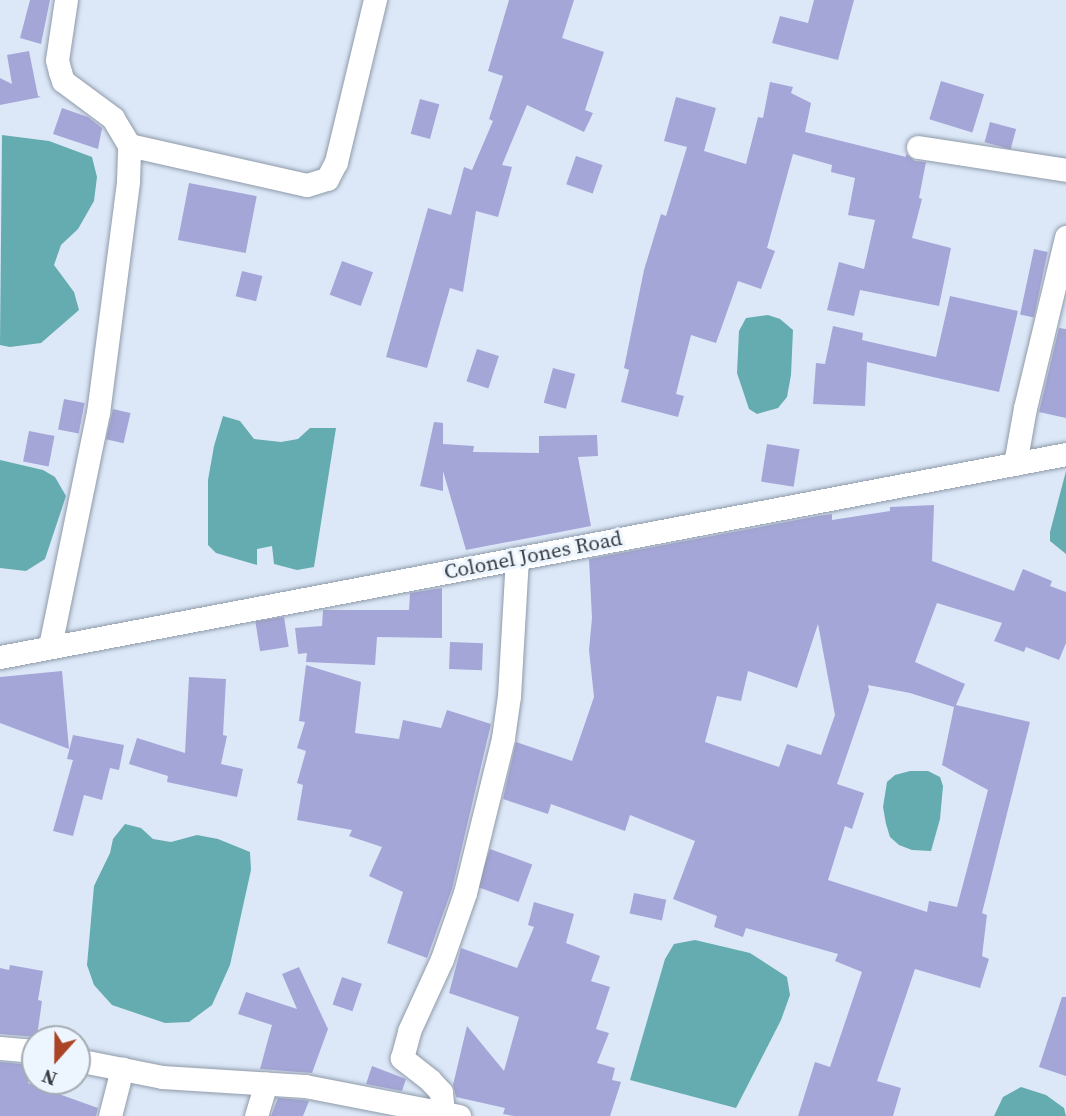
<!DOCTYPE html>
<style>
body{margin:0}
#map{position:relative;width:1066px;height:1116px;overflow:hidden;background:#dce8f8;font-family:"Source Serif 4",serif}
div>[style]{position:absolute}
.water>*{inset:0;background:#64acaf}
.building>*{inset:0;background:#a5a6d8;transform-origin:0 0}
.roads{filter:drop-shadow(0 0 2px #8f9aa9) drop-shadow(0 0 2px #8f9aa9)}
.street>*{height:23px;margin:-11.5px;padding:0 11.5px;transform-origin:11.5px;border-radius:11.5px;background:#fff}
span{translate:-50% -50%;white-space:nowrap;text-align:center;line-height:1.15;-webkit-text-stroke:6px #edf5fe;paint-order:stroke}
.street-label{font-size:21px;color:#383d43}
.north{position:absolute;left:21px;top:1025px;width:70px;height:70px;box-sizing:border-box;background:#edf5fe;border:2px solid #a5abb3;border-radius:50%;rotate:201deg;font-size:19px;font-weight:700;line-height:28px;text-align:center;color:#383d43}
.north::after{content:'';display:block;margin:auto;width:24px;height:32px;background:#ab4325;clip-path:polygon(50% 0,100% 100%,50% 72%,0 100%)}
</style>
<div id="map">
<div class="water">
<div style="clip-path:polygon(2px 135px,49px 141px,92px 157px,97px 177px,94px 201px,78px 229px,61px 245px,54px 265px,74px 292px,79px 310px,41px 343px,10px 347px,0 345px)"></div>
<div style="clip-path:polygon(768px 315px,780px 319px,793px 330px,791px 375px,787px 397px,778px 408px,757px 414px,749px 409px,737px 373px,739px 331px,746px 318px)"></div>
<div style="clip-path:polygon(223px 416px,240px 421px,254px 439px,281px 442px,298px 439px,310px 428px,336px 428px,314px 567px,297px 570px,274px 564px,272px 546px,257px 549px,257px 565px,216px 553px,208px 545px,208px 480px,214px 446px)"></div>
<div style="clip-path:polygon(0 460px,43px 470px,55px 477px,66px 496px,45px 559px,26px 571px,0 568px)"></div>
<div style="clip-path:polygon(1066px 471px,1066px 554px,1050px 541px,1050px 532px)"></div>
<div style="clip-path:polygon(910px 771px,928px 771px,940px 777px,943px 786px,940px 819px,931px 851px,912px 850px,899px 845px,890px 837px,886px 824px,883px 807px,887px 782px,895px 775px)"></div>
<div style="clip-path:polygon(125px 824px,141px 828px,153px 839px,171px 842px,197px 835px,218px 839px,250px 852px,251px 870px,230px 965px,212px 1005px,189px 1022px,165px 1023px,112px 1005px,94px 985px,87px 965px,94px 886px,110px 853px,113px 839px)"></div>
<div style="clip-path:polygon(695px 940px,750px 953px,787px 977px,790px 995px,781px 1020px,736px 1108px,630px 1080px,665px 959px,674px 944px)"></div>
<div style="clip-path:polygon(1021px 1087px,1046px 1095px,1064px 1108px,1066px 1116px,994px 1116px,1003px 1097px)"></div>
</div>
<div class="building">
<div style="clip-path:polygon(30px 0,50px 0,41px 44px,20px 38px)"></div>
<div style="clip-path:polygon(509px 0,574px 0,562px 38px,604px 52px,585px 110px,593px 113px,584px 132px,527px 105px,502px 165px,512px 167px,498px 217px,476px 211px,463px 292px,450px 288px,427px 368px,386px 357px,428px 208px,451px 215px,464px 167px,472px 170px,493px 121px,489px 119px,503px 76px,488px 71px)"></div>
<div style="clip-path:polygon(814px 0,854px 0,838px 60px,772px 43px,780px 16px,808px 23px)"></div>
<div style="clip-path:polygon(29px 51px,38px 96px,41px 97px,0 105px,0 78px,12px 84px,7px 55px)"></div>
<div style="left:941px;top:81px;width:45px;height:40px;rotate:17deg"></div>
<div style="clip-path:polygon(770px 82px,793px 87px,791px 93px,811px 103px,805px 132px,906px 157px,906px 154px,915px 161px,926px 162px,919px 198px,922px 199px,912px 238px,951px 248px,939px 306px,860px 290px,854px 316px,827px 310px,839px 262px,864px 269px,875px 220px,848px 215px,855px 178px,831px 172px,832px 165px,793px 154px,767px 248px,775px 251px,761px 289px,738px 281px,716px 343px,691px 335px,676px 394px,684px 396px,678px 417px,621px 402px,629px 370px,624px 368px,644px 270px,661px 214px,666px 216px,687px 147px,664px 141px,676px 97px,716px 108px,704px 151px,746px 164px,758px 117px,763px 118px)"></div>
<div style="left:420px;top:99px;width:20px;height:36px;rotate:15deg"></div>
<div style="clip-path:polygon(62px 108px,88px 117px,102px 128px,98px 149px,53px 134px)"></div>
<div style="left:990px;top:122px;width:27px;height:21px;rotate:15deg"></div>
<div style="left:576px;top:156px;width:28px;height:30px;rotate:19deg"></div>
<div style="left:189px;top:183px;width:69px;height:58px;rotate:11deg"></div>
<div style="left:1034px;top:249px;width:14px;height:67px;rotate:12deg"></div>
<div style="left:342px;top:261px;width:33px;height:36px;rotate:20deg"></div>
<div style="left:242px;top:271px;width:21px;height:26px;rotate:14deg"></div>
<div style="clip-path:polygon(950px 296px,1018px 311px,999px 392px,867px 362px,865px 406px,813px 404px,816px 363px,825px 364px,833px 326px,863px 333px,862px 340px,936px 357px)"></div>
<div style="clip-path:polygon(1059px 328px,1066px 329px,1066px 418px,1039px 412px)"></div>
<div style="left:477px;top:349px;width:23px;height:34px;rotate:18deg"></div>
<div style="left:553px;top:368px;width:23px;height:36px;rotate:15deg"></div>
<div style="left:64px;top:399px;width:21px;height:31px;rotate:11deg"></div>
<div style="left:113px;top:409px;width:18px;height:31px;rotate:13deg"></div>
<div style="clip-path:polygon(434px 422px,443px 423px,443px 444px,474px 446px,473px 452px,539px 453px,539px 436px,597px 435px,598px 456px,578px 457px,591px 526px,466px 550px,443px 471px,443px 491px,420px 486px)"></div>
<div style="left:29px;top:431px;width:26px;height:31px;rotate:11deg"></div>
<div style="left:767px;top:444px;width:33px;height:38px;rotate:9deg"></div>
<div style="clip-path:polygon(evenodd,934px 505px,932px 561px,1014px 591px,1023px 569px,1052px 581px,1050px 586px,1066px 592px,1066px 643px,1059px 660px,1026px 647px,1024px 652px,994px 641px,1002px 623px,937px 603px,915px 662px,965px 684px,956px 705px,1030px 722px,982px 913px,987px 915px,982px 956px,989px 959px,980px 988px,915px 969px,877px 1081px,901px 1088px,893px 1116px,798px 1116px,815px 1062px,830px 1067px,862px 972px,835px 961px,838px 954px,746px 928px,743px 937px,714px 927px,717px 916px,673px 899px,695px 841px,630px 815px,625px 831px,551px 804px,548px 814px,503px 799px,516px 742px,572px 761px,594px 697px,589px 650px,592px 618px,589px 559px,818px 516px,832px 514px,832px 520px,890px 511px,890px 507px,934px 505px,818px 624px,835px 715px,821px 755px,787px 744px,779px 767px,705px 742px,717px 696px,741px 701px,748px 671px,797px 688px,818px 624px,934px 505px,868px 685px,910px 693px,954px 707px,942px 765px,988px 790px,957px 907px,929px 901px,927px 912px,828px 880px,845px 826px,852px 829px,864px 793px,837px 784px,869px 690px,868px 685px)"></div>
<div style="clip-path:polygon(442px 588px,442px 638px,377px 637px,375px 665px,306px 662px,307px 653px,298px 654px,295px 628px,322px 626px,323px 610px,409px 610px,410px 593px)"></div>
<div style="left:284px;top:617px;width:30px;height:29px;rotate:81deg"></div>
<div style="left:450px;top:642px;width:33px;height:27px;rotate:2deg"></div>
<div style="clip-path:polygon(306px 665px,361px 682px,355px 733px,399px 739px,403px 720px,441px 728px,447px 710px,491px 724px,452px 889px,427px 958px,387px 943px,403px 892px,369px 876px,382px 847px,349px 836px,352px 830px,297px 820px,303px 785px,297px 783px,306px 751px,297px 748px,305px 722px,299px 721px)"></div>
<div style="clip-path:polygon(62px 671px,69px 749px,0 723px,0 677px)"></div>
<div style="clip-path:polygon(189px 677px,226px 679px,223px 735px,227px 736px,221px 764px,243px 769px,237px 797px,167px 782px,168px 776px,129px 764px,137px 738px,185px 753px)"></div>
<div style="clip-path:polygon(73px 735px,124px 745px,119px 770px,110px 768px,102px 800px,84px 795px,73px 836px,53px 831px,73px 760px,67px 759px)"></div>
<div style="left:490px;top:849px;width:45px;height:40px;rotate:20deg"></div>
<div style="left:634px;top:893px;width:33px;height:21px;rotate:12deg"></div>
<div style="clip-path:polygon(534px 902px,574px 914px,566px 943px,600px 956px,591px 981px,610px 987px,596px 1029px,609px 1033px,597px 1063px,615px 1068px,612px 1080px,621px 1082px,610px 1116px,514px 1116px,503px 1114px,505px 1108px,456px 1097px,453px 1085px,467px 1026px,504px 1071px,519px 1017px,449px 993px,461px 948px,517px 968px,534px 927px,528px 925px)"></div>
<div style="clip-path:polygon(10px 965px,43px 971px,38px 1000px,42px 1001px,37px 1037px,0 1034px,0 968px,9px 970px)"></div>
<div style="clip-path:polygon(299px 967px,328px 1029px,312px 1073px,260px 1069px,272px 1025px,238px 1014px,246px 992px,297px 1009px,282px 974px)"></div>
<div style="left:342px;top:977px;width:21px;height:29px;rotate:19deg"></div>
<div style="clip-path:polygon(1062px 997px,1066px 997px,1066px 1076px,1039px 1067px)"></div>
<div style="clip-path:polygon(0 1062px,32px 1065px,28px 1083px,98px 1108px,96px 1116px,0 1116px)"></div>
<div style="clip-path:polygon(372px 1066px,406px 1079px,402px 1091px,366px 1084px)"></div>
<div style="clip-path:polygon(278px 1098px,303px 1100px,309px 1101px,303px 1116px,271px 1116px)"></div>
</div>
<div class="roads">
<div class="street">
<div style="left:129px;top:145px;width:182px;rotate:12.7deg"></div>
<div style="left:307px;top:185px;width:21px;rotate:-17deg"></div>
<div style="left:327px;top:179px;width:19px;rotate:-62deg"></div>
<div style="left:336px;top:162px;width:167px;rotate:-76.5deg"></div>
<div style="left:918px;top:147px;width:150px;rotate:8.8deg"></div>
<div style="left:1015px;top:464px;width:57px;rotate:-79.9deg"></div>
<div style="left:1025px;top:408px;width:176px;rotate:-76.5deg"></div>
<div style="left:50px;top:646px;width:238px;rotate:-78.4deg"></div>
<div style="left:98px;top:413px;width:234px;rotate:-82.6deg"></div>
<div style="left:128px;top:181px;width:36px;rotate:-88deg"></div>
<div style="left:129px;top:145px;width:31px;rotate:-121deg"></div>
<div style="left:113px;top:118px;width:62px;rotate:-143.5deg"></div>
<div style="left:63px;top:81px;width:9px;rotate:-108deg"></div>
<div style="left:60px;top:72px;width:12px;rotate:-104deg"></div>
<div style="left:57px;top:60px;width:61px;rotate:-81.5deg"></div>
<div style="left:0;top:657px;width:1085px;rotate:-10.78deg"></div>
<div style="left:0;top:1048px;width:35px;rotate:5deg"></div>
<div style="left:77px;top:1060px;width:87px;rotate:11.3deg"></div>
<div style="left:162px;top:1077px;width:143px;rotate:3.6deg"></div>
<div style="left:305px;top:1086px;width:157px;rotate:11deg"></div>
<div style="left:443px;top:1112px;width:20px;rotate:-96deg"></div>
<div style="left:441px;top:1092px;width:16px;rotate:-133deg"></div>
<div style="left:430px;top:1080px;width:36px;rotate:-142deg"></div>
<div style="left:402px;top:1058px;width:28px;rotate:-75deg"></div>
<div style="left:409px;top:1031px;width:79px;rotate:-65.4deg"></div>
<div style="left:442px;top:959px;width:70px;rotate:-70.8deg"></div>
<div style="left:465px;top:893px;width:160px;rotate:-76.2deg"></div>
<div style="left:503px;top:738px;width:42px;rotate:-81.9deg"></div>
<div style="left:509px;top:696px;width:138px;rotate:-86.7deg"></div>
<div style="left:110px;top:1116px;width:49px;rotate:-75.7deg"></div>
<div style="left:256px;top:1116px;width:34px;rotate:-73deg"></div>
</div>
</div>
<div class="street-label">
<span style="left:533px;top:555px;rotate:-11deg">Colonel Jones Road</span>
</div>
<div class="north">N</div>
</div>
